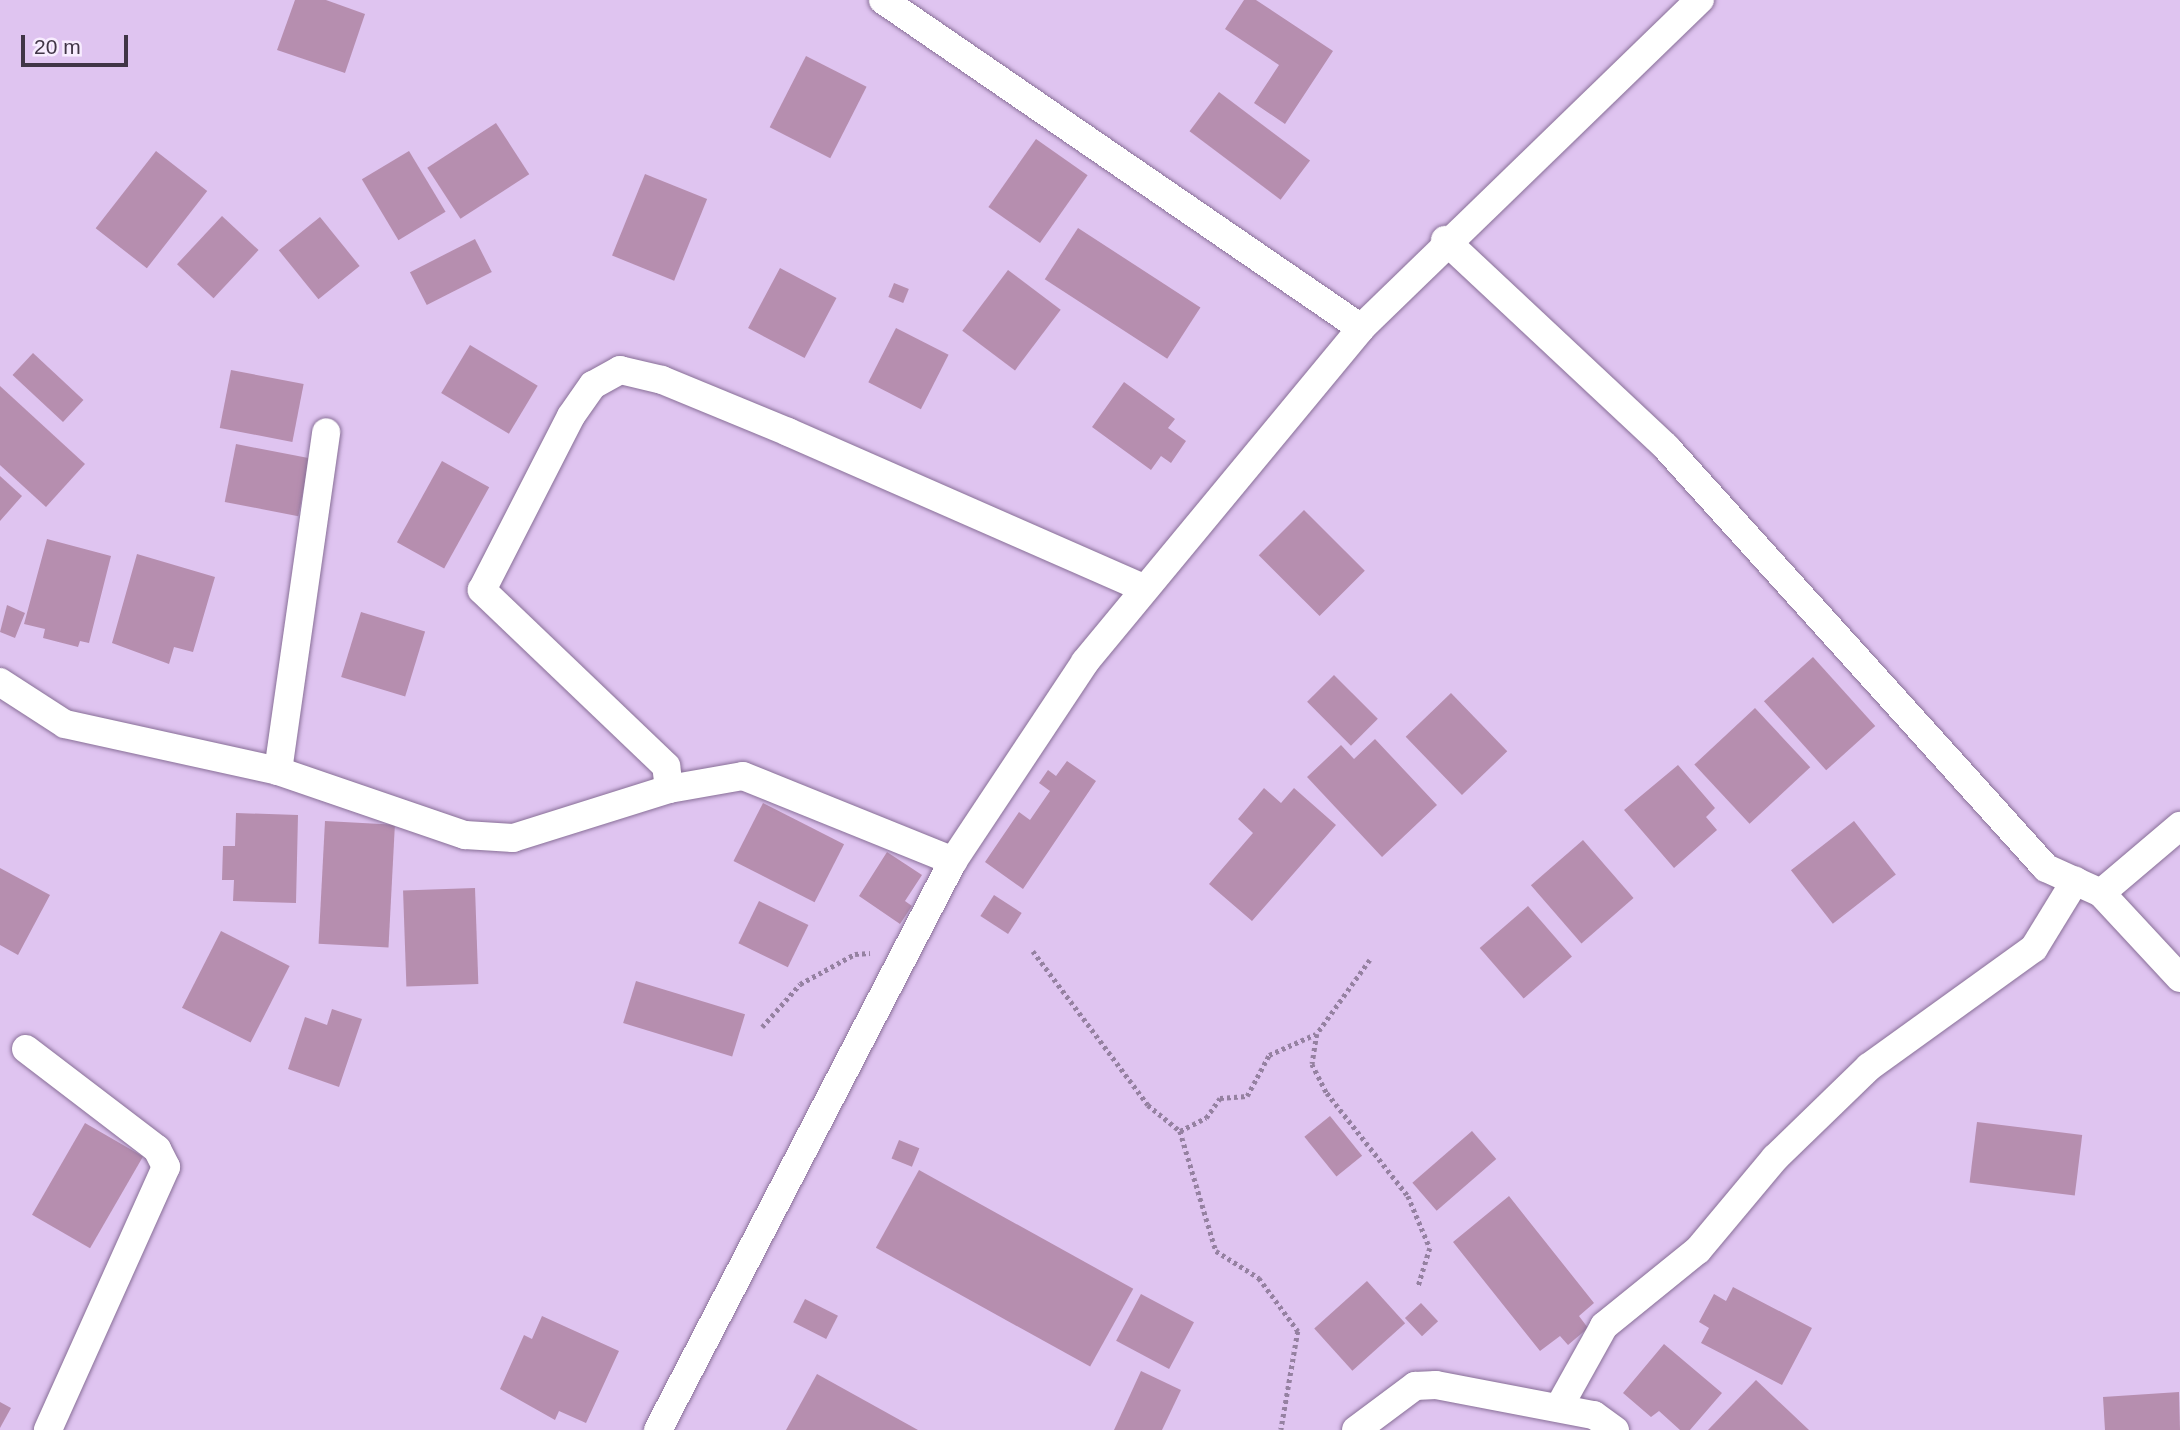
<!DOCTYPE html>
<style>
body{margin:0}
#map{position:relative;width:2180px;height:1430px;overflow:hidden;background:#dfc4f0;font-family:Helvetica,sans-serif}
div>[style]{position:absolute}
.building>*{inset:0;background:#b68eaf;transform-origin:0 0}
.path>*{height:4.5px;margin-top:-2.25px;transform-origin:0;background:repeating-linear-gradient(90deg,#9581a1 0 3.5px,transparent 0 7px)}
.roads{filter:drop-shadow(0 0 2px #886f97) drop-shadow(0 0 2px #886f97)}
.minor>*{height:28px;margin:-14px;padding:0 14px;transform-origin:14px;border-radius:14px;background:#fff}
span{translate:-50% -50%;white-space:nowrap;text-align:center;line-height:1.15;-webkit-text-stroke:5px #f7ecfe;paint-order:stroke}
.scale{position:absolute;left:21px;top:35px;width:107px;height:32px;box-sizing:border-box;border:4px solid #403546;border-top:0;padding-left:9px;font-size:21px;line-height:24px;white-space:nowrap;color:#403546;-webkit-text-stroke:5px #f7ecfe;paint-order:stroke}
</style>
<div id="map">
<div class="building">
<div style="clip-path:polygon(295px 0,326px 0,365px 14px,345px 73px,277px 50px)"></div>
<div style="clip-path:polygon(1244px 0,1256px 0,1333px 51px,1285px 124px,1254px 103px,1279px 65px,1225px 29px)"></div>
<div style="left:806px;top:56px;width:68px;height:80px;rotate:27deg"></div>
<div style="left:1219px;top:92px;width:114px;height:49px;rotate:37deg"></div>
<div style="left:496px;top:123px;width:61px;height:82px;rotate:57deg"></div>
<div style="left:1036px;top:139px;width:63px;height:83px;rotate:35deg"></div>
<div style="left:156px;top:151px;width:65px;height:98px;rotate:38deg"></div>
<div style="left:409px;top:151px;width:71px;height:55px;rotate:59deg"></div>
<div style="left:645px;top:174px;width:67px;height:88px;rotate:22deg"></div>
<div style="left:222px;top:216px;width:50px;height:66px;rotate:43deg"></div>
<div style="left:320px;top:217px;width:63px;height:53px;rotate:51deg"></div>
<div style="left:1078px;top:228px;width:146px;height:61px;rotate:33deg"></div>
<div style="left:475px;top:239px;width:37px;height:73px;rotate:63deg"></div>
<div style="left:780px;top:268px;width:64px;height:68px;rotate:28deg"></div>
<div style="left:1008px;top:270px;width:66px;height:76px;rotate:37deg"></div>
<div style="left:894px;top:283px;width:16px;height:15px;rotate:22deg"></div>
<div style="left:896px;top:328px;width:59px;height:61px;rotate:27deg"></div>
<div style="left:470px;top:345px;width:79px;height:56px;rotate:31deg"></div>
<div style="left:33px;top:353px;width:69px;height:30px;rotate:43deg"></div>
<div style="left:231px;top:370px;width:74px;height:59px;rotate:11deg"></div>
<div style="clip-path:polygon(1124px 382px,1175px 419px,1168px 428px,1186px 441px,1171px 463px,1161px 456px,1151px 470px,1092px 427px)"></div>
<div style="clip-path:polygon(0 386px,85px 464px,46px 507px,0 465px)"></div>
<div style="left:236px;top:444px;width:75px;height:59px;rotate:11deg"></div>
<div style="left:442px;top:461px;width:54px;height:93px;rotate:29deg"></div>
<div style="clip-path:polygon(0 476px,22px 496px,0 521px)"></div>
<div style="left:1304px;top:510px;width:86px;height:64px;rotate:45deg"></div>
<div style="clip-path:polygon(47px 539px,111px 556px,89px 643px,80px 641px,78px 647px,43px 638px,45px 629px,24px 624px)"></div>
<div style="clip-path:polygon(137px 554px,215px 577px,193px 652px,174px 647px,169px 664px,112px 643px)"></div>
<div style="clip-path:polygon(7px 605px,25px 613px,15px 638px,0 632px)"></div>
<div style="left:361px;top:612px;width:67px;height:68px;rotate:17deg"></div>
<div style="left:1813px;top:657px;width:93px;height:66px;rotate:48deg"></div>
<div style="left:1334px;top:675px;width:62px;height:38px;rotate:45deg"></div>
<div style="left:1451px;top:693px;width:81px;height:63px;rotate:46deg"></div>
<div style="left:1755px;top:708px;width:81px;height:83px;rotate:47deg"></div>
<div style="clip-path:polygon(1375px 739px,1437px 805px,1382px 857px,1307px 777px,1341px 745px,1354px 759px)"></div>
<div style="clip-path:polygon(1067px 761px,1096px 781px,1023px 889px,985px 862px,1019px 812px,1030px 820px,1050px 791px,1039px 783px,1048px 770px,1056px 776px)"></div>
<div style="clip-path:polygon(1678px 765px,1715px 808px,1706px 817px,1717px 830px,1674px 868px,1624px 810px)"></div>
<div style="clip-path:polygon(1264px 788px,1281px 803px,1294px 788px,1336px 825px,1252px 921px,1209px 884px,1253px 833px,1238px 819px)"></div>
<div style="left:763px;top:803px;width:91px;height:65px;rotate:27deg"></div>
<div style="clip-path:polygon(236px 813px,298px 815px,296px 903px,233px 901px,234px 880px,222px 880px,223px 846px,235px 846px)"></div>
<div style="left:325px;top:821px;width:70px;height:123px;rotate:3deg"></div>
<div style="left:1854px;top:821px;width:68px;height:80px;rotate:52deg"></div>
<div style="left:1583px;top:840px;width:77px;height:69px;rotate:49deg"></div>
<div style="clip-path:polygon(887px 852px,922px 875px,905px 901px,912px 906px,900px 924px,859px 896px)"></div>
<div style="clip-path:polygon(0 868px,50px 895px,18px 955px,0 945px)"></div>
<div style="left:475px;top:888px;width:96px;height:72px;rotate:88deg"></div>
<div style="left:994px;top:895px;width:33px;height:25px;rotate:33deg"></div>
<div style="left:759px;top:901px;width:55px;height:47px;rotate:26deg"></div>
<div style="left:1528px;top:906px;width:67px;height:64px;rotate:49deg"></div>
<div style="left:221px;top:931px;width:77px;height:86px;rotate:27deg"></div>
<div style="left:636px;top:981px;width:114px;height:44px;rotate:17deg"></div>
<div style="clip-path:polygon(332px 1009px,362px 1019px,339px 1087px,288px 1069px,305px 1017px,327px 1025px)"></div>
<div style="left:1330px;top:1116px;width:51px;height:33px;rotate:51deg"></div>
<div style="left:1977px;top:1122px;width:106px;height:61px;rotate:7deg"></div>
<div style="left:85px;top:1123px;width:67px;height:106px;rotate:30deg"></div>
<div style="left:1472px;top:1131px;width:37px;height:79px;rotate:49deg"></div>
<div style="left:899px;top:1140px;width:22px;height:20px;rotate:22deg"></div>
<div style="left:919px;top:1170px;width:245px;height:89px;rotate:29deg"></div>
<div style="clip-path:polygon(1509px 1196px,1594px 1303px,1579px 1316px,1588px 1328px,1568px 1345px,1560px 1336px,1540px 1351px,1453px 1242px)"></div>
<div style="left:1367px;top:1281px;width:57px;height:71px;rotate:48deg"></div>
<div style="clip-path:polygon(1733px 1287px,1812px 1328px,1782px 1385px,1701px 1343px,1709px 1328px,1699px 1322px,1714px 1294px,1726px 1301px)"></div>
<div style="left:1141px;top:1294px;width:60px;height:53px;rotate:28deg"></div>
<div style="left:805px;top:1299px;width:37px;height:26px;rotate:27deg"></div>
<div style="left:1421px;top:1303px;width:25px;height:22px;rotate:47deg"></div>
<div style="clip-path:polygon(542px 1316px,619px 1351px,586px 1423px,559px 1411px,555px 1420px,500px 1389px,524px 1335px,532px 1339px)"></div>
<div style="clip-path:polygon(1664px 1344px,1722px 1393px,1690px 1430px,1680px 1430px,1659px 1411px,1651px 1417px,1623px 1393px)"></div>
<div style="clip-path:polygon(1141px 1371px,1181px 1390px,1162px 1430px,1114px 1430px)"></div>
<div style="clip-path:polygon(817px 1374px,918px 1430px,786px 1430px)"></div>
<div style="clip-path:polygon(1756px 1380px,1809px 1430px,1708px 1430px)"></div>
<div style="clip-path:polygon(2179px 1392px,2180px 1430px,2105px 1430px,2103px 1397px)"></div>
<div style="clip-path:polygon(0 1402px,11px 1408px,0 1428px)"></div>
</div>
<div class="path">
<div style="left:1033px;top:951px;width:192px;rotate:53.2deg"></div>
<div style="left:1148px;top:1105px;width:41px;rotate:39.1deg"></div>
<div style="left:1180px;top:1131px;width:125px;rotate:73.3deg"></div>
<div style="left:1216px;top:1251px;width:51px;rotate:32.1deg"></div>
<div style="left:1259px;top:1278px;width:66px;rotate:53.7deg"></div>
<div style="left:1298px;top:1331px;width:100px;rotate:99.7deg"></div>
<div style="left:1370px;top:960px;width:91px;rotate:125.6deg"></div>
<div style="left:1317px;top:1034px;width:30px;rotate:99deg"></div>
<div style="left:1312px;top:1064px;width:33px;rotate:63deg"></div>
<div style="left:1327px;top:1093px;width:131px;rotate:51.8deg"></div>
<div style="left:1408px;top:1196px;width:56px;rotate:67.1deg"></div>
<div style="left:1430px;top:1248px;width:39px;rotate:107deg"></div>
<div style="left:762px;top:1027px;width:57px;rotate:-48.5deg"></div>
<div style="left:800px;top:984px;width:63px;rotate:-28.6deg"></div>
<div style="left:855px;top:954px;width:15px;rotate:-4deg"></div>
<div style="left:1180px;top:1131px;width:29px;rotate:-27deg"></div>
<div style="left:1206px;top:1118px;width:24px;rotate:-55deg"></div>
<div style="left:1220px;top:1098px;width:27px;rotate:-4deg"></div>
<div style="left:1247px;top:1096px;width:47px;rotate:-61.8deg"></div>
<div style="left:1269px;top:1055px;width:51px;rotate:-24.1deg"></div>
</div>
<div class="roads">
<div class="minor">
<div style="left:883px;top:0;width:580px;rotate:34.46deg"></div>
<div style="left:1445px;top:240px;width:303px;rotate:43.1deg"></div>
<div style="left:1666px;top:447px;width:567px;rotate:47.93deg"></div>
<div style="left:2046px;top:868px;width:60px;rotate:24.4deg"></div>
<div style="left:2101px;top:893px;width:104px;rotate:-40.3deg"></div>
<div style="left:0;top:682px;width:77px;rotate:32.9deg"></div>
<div style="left:65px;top:724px;width:218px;rotate:12.4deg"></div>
<div style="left:278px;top:771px;width:198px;rotate:18.9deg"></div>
<div style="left:465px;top:835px;width:48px;rotate:3.6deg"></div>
<div style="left:513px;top:838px;width:164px;rotate:-17.4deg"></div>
<div style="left:669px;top:789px;width:75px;rotate:-10deg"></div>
<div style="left:743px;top:776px;width:227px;rotate:22deg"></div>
<div style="left:278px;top:771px;width:342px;rotate:-81.9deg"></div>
<div style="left:669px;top:789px;width:23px;rotate:-97deg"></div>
<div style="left:666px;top:766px;width:255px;rotate:-136.3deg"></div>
<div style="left:482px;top:590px;width:195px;rotate:-62.9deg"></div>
<div style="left:571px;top:416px;width:38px;rotate:-55deg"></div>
<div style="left:593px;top:385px;width:31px;rotate:-29deg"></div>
<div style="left:620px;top:370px;width:43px;rotate:13.4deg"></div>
<div style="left:662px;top:380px;width:136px;rotate:22.4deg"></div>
<div style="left:788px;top:432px;width:389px;rotate:23.7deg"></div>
<div style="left:2101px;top:893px;width:116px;rotate:47.1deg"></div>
<div style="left:26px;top:1049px;width:165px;rotate:37.4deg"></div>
<div style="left:157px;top:1149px;width:20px;rotate:63deg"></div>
<div style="left:166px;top:1167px;width:288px;rotate:114.2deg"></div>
<div style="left:1559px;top:1407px;width:93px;rotate:-60.9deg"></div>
<div style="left:1604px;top:1326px;width:121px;rotate:-39deg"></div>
<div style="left:1698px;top:1250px;width:120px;rotate:-50.1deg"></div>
<div style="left:1775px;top:1158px;width:131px;rotate:-44.1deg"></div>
<div style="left:1869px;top:1067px;width:203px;rotate:-35.8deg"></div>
<div style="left:2034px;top:948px;width:79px;rotate:-58.5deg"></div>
<div style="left:658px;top:1430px;width:641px;rotate:-62.6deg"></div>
<div style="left:953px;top:861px;width:239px;rotate:-56.4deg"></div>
<div style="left:1085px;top:662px;width:433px;rotate:-50.4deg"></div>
<div style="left:1361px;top:328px;width:472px;rotate:-44.1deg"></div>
<div style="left:1356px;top:1430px;width:74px;rotate:-36.7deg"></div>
<div style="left:1415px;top:1386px;width:21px;rotate:-3deg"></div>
<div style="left:1436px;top:1385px;width:161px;rotate:10.8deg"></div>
<div style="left:1594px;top:1415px;width:26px;rotate:36deg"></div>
</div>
</div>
<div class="scale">20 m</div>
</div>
